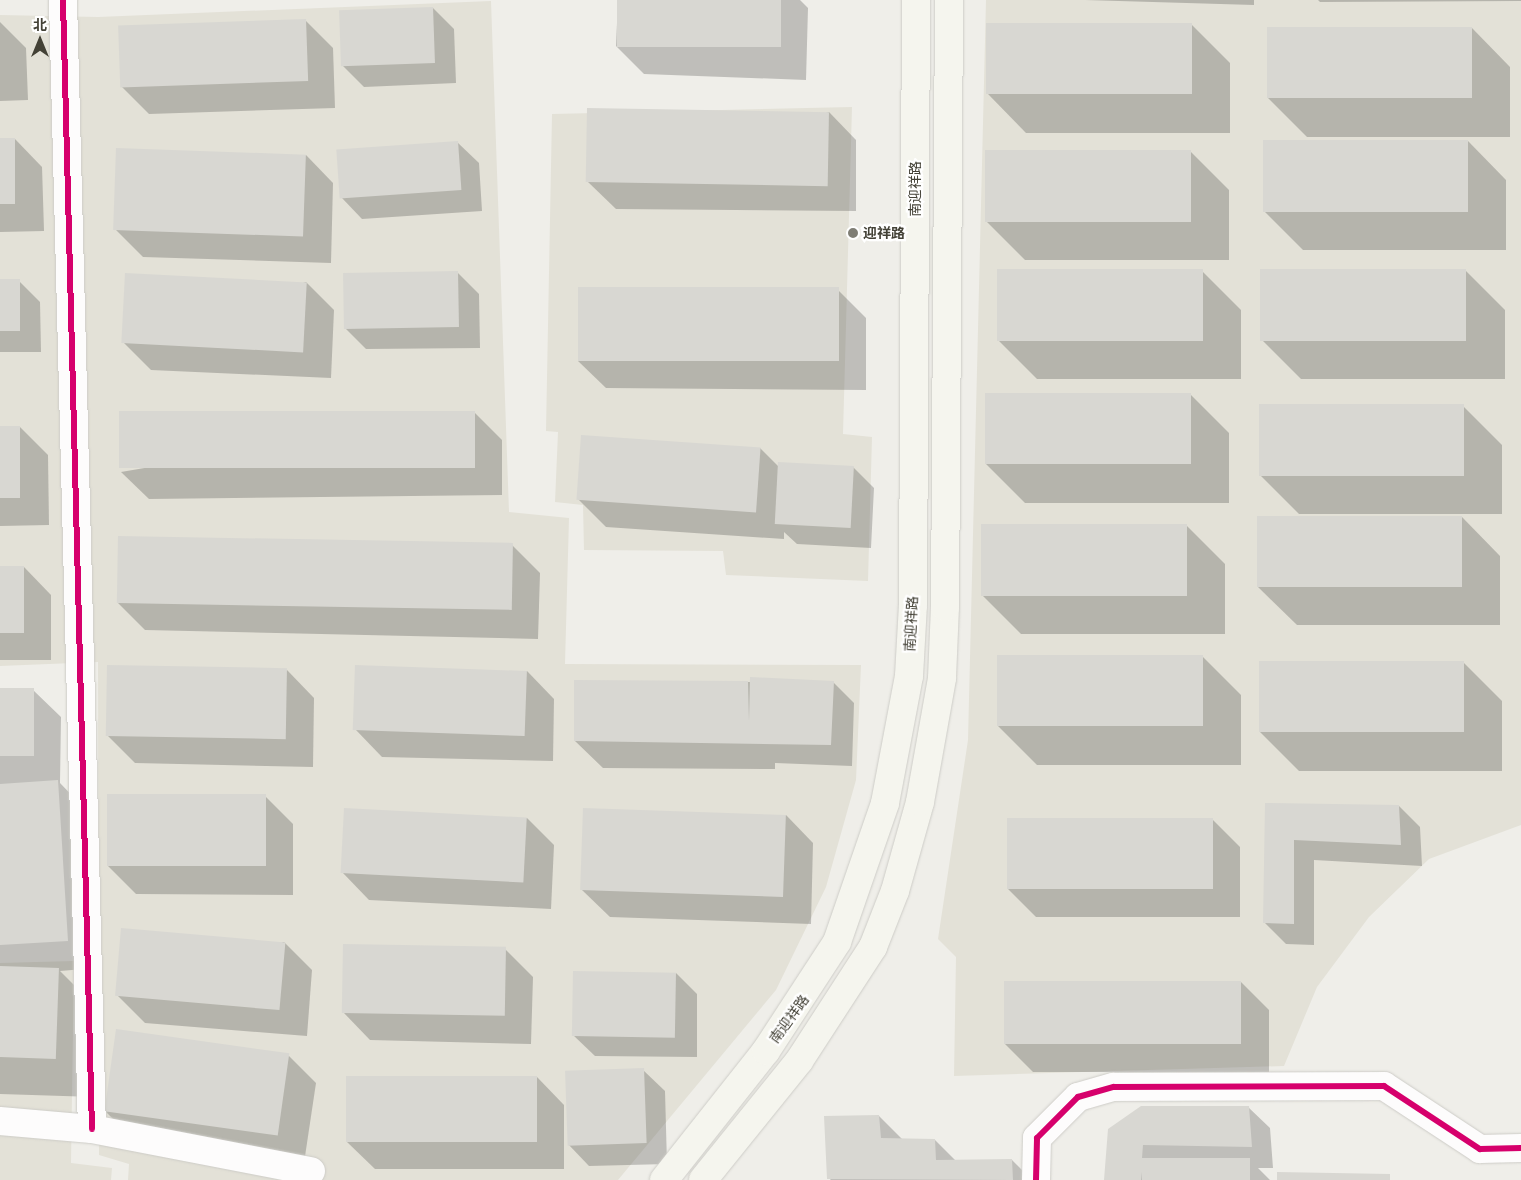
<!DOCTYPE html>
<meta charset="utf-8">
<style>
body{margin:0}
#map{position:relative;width:1521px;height:1180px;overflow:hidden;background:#efeee9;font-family:Lato,"Noto Sans SC",sans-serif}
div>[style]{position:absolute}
.residential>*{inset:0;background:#e3e1d7}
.shadow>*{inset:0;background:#0003}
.building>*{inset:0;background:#d8d7d2;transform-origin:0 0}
.roads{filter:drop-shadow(0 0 1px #cdccc7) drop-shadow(0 0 1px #cdccc7)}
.street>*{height:28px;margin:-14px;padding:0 14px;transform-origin:14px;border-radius:14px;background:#fdfcfc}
.secondary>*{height:28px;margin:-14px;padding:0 14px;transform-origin:14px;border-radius:14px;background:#f5f5ee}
.cycleway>*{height:6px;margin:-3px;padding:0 3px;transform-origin:3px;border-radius:3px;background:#d6006c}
.dots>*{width:14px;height:14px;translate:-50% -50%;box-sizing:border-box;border:2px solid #fff;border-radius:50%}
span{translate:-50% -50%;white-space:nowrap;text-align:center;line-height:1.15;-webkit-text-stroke:4.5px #fff;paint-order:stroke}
.street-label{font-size:14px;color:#434136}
.poi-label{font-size:14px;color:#434136;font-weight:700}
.left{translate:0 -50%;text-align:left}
.north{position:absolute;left:15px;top:15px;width:50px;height:50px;-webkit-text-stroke:4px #fff;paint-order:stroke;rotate:0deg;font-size:14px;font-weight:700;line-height:20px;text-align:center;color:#434136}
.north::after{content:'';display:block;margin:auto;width:18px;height:22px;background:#434136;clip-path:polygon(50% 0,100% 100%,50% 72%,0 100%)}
</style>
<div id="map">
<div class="residential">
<div style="clip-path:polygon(986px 0,1521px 0,1521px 825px,1429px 859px,1369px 917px,1317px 987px,1284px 1066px,954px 1076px,956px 957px,938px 939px,968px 740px)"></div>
<div style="clip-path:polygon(491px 1px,509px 512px,569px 518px,565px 664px,861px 665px,856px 780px,826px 887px,776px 990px,618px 1180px,128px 1180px,129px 1164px,99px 1155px,98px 662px,0 666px,0 15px,98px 17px)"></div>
<div style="clip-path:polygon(852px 107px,843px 434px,872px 437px,868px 581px,726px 575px,723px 551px,584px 550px,583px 505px,555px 502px,558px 432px,546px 431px,552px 114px)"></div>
<div style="clip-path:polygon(74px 961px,71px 1163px,112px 1168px,111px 1180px,0 1180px,0 963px)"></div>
</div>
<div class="shadow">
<div style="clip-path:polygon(618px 0,800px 0,808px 8px,806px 80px,644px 74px,616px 46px)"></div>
<div style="clip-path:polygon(1085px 0,1254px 0,1254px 5px)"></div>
<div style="clip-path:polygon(1318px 0,1521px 0,1521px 1px,1320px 2px)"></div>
<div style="clip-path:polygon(433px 8px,454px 29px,456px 83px,364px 87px,343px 66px)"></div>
<div style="clip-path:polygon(305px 20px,333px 48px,335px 108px,149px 114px,121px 86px)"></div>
<div style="clip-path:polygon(0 22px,26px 48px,28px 100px,0 101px)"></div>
<div style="clip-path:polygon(1191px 24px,1230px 63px,1230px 133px,1026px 133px,988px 94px)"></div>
<div style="clip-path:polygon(1472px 28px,1510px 67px,1510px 137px,1307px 137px,1268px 98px)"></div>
<div style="clip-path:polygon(829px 112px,856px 140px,856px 211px,616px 209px,588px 182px)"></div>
<div style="clip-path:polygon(15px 139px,42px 167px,44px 231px,0 232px,0 140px)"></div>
<div style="clip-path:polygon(1468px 141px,1506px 180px,1506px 250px,1303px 250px,1264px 211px)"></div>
<div style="clip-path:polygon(457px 142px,479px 163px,482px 211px,362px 219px,341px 197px)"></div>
<div style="clip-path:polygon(1190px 151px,1229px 190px,1229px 260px,1025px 260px,986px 221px)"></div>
<div style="clip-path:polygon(306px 155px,333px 183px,331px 263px,143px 257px,115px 229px)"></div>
<div style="clip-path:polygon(1202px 271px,1241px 310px,1241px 379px,1037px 379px,998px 340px)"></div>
<div style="clip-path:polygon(1466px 271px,1505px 310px,1505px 379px,1301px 379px,1262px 340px)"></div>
<div style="clip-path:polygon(458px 273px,479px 294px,480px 348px,366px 349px,345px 328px)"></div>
<div style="clip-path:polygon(0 281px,19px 281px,40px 302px,41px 352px,0 352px)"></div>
<div style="clip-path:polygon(306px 282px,334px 310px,331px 378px,151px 370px,123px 342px)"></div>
<div style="clip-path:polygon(838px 290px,866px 318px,866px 390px,606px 388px,578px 361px)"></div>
<div style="clip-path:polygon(1190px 394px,1229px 433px,1229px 503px,1025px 503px,986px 464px)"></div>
<div style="clip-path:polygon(1463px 406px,1502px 445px,1502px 514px,1299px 514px,1260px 475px)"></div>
<div style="clip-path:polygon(474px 412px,502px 440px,502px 495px,149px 499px,121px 472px)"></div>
<div style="clip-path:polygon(20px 427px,48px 455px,49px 525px,0 526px,0 428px)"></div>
<div style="clip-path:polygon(760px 448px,779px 467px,853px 467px,874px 488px,871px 548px,797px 544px,784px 532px,784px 539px,606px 527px,578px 499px)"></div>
<div style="clip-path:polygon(1462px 517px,1500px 556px,1500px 625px,1297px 625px,1258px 587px)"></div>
<div style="clip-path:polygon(1186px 525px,1225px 564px,1225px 634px,1021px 634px,982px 595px)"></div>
<div style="clip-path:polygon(512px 545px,540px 573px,538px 639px,145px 630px,117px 602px)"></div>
<div style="clip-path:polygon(0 567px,24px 567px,51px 595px,51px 660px,0 660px)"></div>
<div style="clip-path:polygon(1202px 656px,1241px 695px,1241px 765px,1037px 765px,998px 726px)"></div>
<div style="clip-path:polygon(1463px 662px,1502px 701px,1502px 771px,1299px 771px,1260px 732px)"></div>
<div style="clip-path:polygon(287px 670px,314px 698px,313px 767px,135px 763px,107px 735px)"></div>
<div style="clip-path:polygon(527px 671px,554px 699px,553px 761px,382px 757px,355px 729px)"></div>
<div style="clip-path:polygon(748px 682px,833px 682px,854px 703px,852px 766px,775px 763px,775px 769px,603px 768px,575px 741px)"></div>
<div style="clip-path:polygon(0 690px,33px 690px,61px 717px,60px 783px,85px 809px,96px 968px,60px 971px,97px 1008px,95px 1097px,0 1094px)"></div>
<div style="clip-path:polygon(265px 796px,293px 824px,293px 895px,136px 894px,108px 866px)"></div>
<div style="clip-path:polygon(1266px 804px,1399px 806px,1420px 827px,1422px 866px,1314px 860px,1314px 945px,1286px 944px,1265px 923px)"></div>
<div style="clip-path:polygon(786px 815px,813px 843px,811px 924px,610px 917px,582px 890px)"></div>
<div style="clip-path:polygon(527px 818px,554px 845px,551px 909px,369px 900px,342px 872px)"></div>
<div style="clip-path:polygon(1212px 819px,1240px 847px,1240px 917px,1036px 917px,1008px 889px)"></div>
<div style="clip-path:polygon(284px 942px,312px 970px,307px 1036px,145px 1023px,117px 995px)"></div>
<div style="clip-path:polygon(505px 949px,533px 977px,531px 1044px,370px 1040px,343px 1012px)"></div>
<div style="clip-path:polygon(676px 973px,697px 994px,697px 1057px,595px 1056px,573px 1035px)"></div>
<div style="clip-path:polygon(1241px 982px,1269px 1010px,1269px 1072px,1033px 1072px,1005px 1044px)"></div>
<div style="clip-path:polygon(288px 1055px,316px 1083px,304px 1163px,133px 1139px,105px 1111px)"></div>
<div style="clip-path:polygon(643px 1070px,665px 1091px,667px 1164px,589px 1166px,568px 1144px)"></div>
<div style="clip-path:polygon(537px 1077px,564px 1105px,564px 1169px,375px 1169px,347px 1142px)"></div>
<div style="clip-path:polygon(1248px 1107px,1270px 1128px,1273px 1168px,1258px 1168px,1270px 1180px,1105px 1180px,1109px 1130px)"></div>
<div style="clip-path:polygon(879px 1116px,902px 1139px,935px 1140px,956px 1161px,1012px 1160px,1032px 1180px,830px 1180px)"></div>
</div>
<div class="building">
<div style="left:617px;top:0;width:164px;height:47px"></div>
<div style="left:433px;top:7px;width:56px;height:94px;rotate:88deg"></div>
<div style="left:306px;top:19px;width:62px;height:188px;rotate:88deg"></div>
<div style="left:986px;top:23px;width:206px;height:71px"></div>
<div style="left:1267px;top:27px;width:205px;height:71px"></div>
<div style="left:587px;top:108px;width:242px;height:74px;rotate:1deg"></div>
<div style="left:0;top:138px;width:15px;height:66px"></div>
<div style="left:1263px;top:140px;width:205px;height:72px"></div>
<div style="left:458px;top:141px;width:49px;height:122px;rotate:86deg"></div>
<div style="left:116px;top:148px;width:190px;height:82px;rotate:2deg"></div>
<div style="left:985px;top:150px;width:206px;height:72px"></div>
<div style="left:997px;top:269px;width:206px;height:72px"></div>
<div style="left:1260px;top:269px;width:206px;height:72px"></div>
<div style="left:458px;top:271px;width:56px;height:115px;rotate:89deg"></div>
<div style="left:125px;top:273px;width:182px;height:70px;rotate:3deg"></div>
<div style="left:20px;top:279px;width:52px;height:20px;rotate:90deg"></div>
<div style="left:578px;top:287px;width:261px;height:74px"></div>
<div style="left:985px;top:393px;width:206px;height:71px"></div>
<div style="left:1259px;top:404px;width:205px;height:72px"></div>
<div style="left:475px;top:411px;width:57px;height:356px;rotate:90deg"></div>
<div style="left:0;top:426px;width:20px;height:72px"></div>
<div style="left:581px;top:435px;width:180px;height:65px;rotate:4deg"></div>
<div style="left:778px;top:462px;width:76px;height:62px;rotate:3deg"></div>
<div style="left:1257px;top:516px;width:205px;height:71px"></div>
<div style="left:981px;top:524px;width:206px;height:72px"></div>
<div style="left:118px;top:536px;width:395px;height:67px;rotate:1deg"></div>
<div style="left:0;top:566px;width:24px;height:67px"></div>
<div style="left:997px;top:655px;width:206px;height:71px"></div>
<div style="left:1259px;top:661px;width:205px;height:71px"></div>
<div style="left:107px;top:665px;width:180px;height:71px;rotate:1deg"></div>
<div style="left:355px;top:665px;width:172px;height:65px;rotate:2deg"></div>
<div style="clip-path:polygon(750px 677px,834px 681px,831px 745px,574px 741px,574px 680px,748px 681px,749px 721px)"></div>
<div style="left:34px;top:688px;width:68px;height:34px;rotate:90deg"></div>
<div style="clip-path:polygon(58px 780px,68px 941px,0 945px,0 784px)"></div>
<div style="left:107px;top:794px;width:159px;height:72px"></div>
<div style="clip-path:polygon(1265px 803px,1399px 805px,1401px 845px,1294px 840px,1294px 924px,1263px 923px)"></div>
<div style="left:344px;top:808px;width:183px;height:65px;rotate:3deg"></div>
<div style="left:583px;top:808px;width:203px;height:82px;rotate:2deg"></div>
<div style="left:1007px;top:818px;width:206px;height:71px"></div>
<div style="left:121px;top:928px;width:165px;height:68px;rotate:5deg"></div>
<div style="left:343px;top:944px;width:163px;height:69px;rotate:1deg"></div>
<div style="left:0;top:966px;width:59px;height:91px;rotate:2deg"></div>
<div style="left:573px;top:971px;width:103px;height:65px;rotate:1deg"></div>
<div style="left:1004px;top:981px;width:237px;height:63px"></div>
<div style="left:116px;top:1029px;width:175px;height:83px;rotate:8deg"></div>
<div style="left:644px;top:1068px;width:75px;height:79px;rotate:88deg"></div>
<div style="left:346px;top:1076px;width:191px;height:66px"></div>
<div style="clip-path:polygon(1141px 1106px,1249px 1106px,1252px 1147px,1143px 1145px,1142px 1158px,1250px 1158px,1250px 1180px,1142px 1180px,1141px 1172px,1141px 1180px,1104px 1180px,1108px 1129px)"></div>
<div style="clip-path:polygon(879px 1115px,881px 1138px,935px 1139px,936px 1160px,1012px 1159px,1013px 1180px,827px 1179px,824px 1116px)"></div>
<div style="clip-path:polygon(1277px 1172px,1390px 1174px,1390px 1180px,1277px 1180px)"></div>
</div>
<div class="roads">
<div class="street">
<div style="left:63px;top:0;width:1129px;rotate:88.53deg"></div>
<div style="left:0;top:1121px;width:92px;rotate:5deg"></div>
<div style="left:92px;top:1129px;width:223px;rotate:10.9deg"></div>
<div style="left:1036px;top:1180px;width:42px;rotate:-88.6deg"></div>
<div style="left:1037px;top:1138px;width:58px;rotate:-45deg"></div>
<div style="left:1078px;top:1097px;width:37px;rotate:-16deg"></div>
<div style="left:1114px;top:1087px;width:270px;rotate:-0.2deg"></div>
<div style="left:1384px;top:1086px;width:115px;rotate:33.3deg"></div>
<div style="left:1480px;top:1149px;width:41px;rotate:-1.4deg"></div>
</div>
<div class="secondary">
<div style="left:664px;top:1180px;width:164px;rotate:-51.7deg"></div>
<div style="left:766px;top:1051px;width:130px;rotate:-56.9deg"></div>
<div style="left:837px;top:942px;width:147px;rotate:-70.9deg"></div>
<div style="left:885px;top:803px;width:129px;rotate:-79.3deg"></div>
<div style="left:909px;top:676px;width:71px;rotate:-86.8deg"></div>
<div style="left:913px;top:605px;width:605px;rotate:-89.72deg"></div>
<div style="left:703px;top:1180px;width:153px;rotate:-51.1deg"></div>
<div style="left:799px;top:1061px;width:136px;rotate:-57deg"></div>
<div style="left:873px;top:947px;width:60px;rotate:-68.6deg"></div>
<div style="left:895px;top:891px;width:92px;rotate:-74.3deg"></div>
<div style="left:920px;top:802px;width:126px;rotate:-79.9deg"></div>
<div style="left:942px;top:678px;width:71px;rotate:-87.6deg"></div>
<div style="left:945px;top:607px;width:607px;rotate:-89.62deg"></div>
</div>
</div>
<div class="cycleway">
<div style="left:63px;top:0;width:1129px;rotate:88.53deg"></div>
<div style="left:1036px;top:1180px;width:42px;rotate:-88.6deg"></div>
<div style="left:1037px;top:1138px;width:58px;rotate:-45deg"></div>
<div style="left:1078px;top:1097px;width:37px;rotate:-16deg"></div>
<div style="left:1114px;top:1087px;width:270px;rotate:-0.2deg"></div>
<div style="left:1384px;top:1086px;width:115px;rotate:33.3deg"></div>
<div style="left:1480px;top:1149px;width:41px;rotate:-1.4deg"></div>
</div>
<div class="dots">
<div style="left:853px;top:233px;background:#7f7e75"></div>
</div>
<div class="street-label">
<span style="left:915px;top:189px;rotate:-90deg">南迎祥路</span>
<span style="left:911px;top:624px;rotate:-87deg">南迎祥路</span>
<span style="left:789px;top:1019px;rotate:-54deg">南迎祥路</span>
</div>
<div class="poi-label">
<span class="left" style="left:863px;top:233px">迎祥路</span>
</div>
<div class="north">北</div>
</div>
